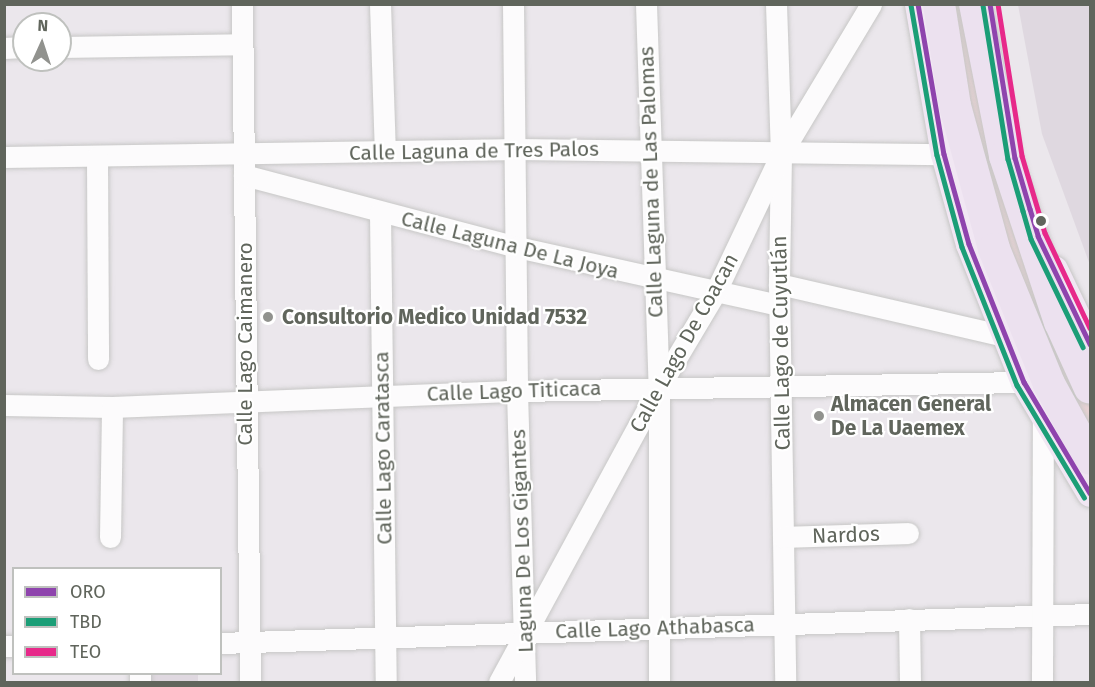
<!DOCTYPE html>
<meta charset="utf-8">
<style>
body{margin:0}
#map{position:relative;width:1095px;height:687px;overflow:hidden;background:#ebe7ec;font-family:"Fira Sans",sans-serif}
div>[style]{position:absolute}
.education>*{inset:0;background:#dfd8e0;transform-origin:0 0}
.green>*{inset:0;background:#e8d2d4}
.roads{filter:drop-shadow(0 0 2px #c7c7c6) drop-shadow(0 0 2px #c7c7c6)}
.minor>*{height:21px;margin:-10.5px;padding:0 10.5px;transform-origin:10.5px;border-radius:10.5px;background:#fcfbfc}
.major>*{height:27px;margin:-13.5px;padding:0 13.5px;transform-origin:13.5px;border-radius:13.5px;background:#f1e7f3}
.highway>*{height:32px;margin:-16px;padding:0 16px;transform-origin:16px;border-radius:16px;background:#ece1ef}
.bus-1>*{height:4.5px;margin:-2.25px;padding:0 2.25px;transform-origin:2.25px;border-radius:2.25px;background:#8e44ad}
.bus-2>*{height:4.5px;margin:-2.25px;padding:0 2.25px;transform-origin:2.25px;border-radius:2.25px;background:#1b9e77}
.bus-3>*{height:4.5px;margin:-2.25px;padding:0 2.25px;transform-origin:2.25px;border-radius:2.25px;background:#e7298a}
.dots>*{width:16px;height:16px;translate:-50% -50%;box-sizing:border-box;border:3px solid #fff;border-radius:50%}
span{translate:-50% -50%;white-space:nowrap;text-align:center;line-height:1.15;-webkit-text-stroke:4.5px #fff;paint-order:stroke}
.street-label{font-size:21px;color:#60655c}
.poi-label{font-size:21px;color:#60655c;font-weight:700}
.left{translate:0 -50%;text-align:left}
.frame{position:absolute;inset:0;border:6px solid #60655c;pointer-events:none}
.legend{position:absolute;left:12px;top:567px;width:210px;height:108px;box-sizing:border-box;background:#fff;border:2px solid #bfc1be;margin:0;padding:8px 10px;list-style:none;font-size:18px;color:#60655c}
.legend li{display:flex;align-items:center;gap:12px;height:30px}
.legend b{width:30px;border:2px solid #bfc1be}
.north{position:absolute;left:12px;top:12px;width:60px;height:60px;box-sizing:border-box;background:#fff;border:2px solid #bfc1be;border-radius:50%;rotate:3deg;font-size:16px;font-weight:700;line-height:24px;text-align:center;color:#60655c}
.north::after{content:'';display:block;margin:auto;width:21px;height:27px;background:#91928e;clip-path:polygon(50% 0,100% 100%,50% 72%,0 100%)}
</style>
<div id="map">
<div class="education">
<div style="clip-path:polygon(1018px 5px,1090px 5px,1090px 265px,1042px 134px)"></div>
<div style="left:147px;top:674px;width:51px;height:8px"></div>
</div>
<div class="green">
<div style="clip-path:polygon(948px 5px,967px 5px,1036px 289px,1090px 406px,1090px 442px,990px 216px)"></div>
</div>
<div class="roads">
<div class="minor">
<div style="left:242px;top:4px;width:678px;rotate:89.32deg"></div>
<div style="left:380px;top:4px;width:147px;rotate:88.1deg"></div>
<div style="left:513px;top:4px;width:387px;rotate:89.4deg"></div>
<div style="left:517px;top:391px;width:291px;rotate:88.4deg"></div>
<div style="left:646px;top:4px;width:383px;rotate:88.1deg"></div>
<div style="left:659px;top:387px;width:295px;rotate:90deg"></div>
<div style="left:776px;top:4px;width:150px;rotate:88.1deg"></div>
<div style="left:781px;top:154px;width:130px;rotate:90.9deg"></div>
<div style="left:779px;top:284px;width:398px;rotate:89.1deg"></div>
<div style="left:60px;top:47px;width:182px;rotate:-0.9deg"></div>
<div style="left:4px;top:48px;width:20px;rotate:-3deg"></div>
<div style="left:4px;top:157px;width:512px;rotate:-0.9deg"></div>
<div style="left:516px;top:149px;width:428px;rotate:0.7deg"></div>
<div style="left:97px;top:157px;width:202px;rotate:89.7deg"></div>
<div style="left:244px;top:175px;width:282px;rotate:14.8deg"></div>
<div style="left:517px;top:247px;width:268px;rotate:12.5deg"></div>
<div style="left:380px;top:213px;width:469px;rotate:89.3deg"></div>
<div style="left:779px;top:284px;width:232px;rotate:13deg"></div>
<div style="left:4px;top:405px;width:108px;rotate:1.1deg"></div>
<div style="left:112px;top:407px;width:405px;rotate:-2.3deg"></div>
<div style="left:517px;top:391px;width:507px;rotate:-1.02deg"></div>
<div style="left:110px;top:537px;width:130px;rotate:-89.1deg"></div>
<div style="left:783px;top:537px;width:125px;rotate:-1.8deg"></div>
<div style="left:909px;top:619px;width:63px;rotate:89.1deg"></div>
<div style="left:220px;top:643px;width:870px;rotate:-1.91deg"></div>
<div style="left:4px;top:646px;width:10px"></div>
<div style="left:140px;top:674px;width:8px;rotate:90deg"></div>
<div style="left:499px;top:682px;width:336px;rotate:-61.5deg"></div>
<div style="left:659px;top:387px;width:109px;rotate:-59.2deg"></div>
<div style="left:715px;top:293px;width:154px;rotate:-64.6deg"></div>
<div style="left:781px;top:154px;width:175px;rotate:-59deg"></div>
<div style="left:1042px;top:682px;width:264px;rotate:-89.8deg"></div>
</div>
<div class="major">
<div style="left:918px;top:4px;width:152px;rotate:80.2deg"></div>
<div style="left:944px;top:154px;width:93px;rotate:74.5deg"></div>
<div style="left:969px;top:244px;width:149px;rotate:68.3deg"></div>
<div style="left:1024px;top:382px;width:129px;rotate:59.3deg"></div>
<div style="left:1054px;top:269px;width:83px;rotate:64.4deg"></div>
</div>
<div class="highway">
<div style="left:939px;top:4px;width:103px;rotate:81.1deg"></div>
<div style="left:955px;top:106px;width:148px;rotate:74.7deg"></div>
<div style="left:994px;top:249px;width:146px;rotate:67.8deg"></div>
<div style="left:1049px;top:384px;width:85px;rotate:61.3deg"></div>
<div style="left:975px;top:4px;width:155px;rotate:78.8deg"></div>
<div style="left:1005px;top:156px;width:175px;rotate:71.7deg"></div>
<div style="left:1060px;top:322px;width:72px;rotate:65.6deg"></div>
</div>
</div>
<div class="bus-1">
<div style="left:918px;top:4px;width:152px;rotate:80.2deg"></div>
<div style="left:944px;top:154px;width:93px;rotate:74.5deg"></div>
<div style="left:969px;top:244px;width:149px;rotate:68.3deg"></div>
<div style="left:1024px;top:382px;width:129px;rotate:59.3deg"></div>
<div style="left:990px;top:4px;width:156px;rotate:80.8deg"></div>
<div style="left:1015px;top:158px;width:53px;rotate:73.6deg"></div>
<div style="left:1030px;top:209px;width:28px;rotate:73deg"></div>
<div style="left:1038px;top:236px;width:120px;rotate:64.3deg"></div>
</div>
<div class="bus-2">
<div style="left:911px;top:5px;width:152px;rotate:80.2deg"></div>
<div style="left:937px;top:155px;width:95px;rotate:74.8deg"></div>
<div style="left:962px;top:247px;width:149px;rotate:68.3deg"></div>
<div style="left:1017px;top:385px;width:131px;rotate:59.1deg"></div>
<div style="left:983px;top:5px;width:156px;rotate:80.8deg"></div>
<div style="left:1008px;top:159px;width:54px;rotate:73.9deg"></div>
<div style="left:1023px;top:211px;width:29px;rotate:74deg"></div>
<div style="left:1031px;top:239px;width:120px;rotate:64.3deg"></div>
</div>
<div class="bus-3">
<div style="left:998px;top:4px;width:154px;rotate:81deg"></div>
<div style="left:1022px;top:156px;width:80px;rotate:73.4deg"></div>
<div style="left:1045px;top:233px;width:105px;rotate:64.7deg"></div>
</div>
<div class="dots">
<div style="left:1041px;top:221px;background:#60655c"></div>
<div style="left:268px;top:317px;background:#91928e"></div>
<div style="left:819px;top:416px;background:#91928e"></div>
</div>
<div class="street-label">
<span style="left:474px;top:151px;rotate:-1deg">Calle Laguna de Tres Palos</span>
<span style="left:651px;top:182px;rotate:-92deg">Calle Laguna de Las Palomas</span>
<span style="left:510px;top:245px;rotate:14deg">Calle Laguna De La Joya</span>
<span style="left:684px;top:343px;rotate:-61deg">Calle Lago De Coacan</span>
<span style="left:781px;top:343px;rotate:-91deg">Calle Lago de Cuyutlán</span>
<span style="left:245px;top:344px;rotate:-90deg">Calle Lago Caimanero</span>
<span style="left:514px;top:391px;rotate:-2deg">Calle Lago Titicaca</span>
<span style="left:383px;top:448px;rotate:-91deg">Calle Lago Caratasca</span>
<span style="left:846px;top:535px;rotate:-2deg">Nardos</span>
<span style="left:522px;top:541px;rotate:-92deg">Laguna De Los Gigantes</span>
<span style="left:655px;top:628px;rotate:-2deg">Calle Lago Athabasca</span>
</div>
<div class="poi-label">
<span class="left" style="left:282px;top:317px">Consultorio Medico Unidad 7532</span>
<span class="left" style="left:831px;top:416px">Almacen General<br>De La Uaemex</span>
</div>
<div class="frame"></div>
<ul class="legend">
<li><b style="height:8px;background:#8e44ad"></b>ORO</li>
<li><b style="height:8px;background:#1b9e77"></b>TBD</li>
<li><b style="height:8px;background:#e7298a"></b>TEO</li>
</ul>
<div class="north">N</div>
</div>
